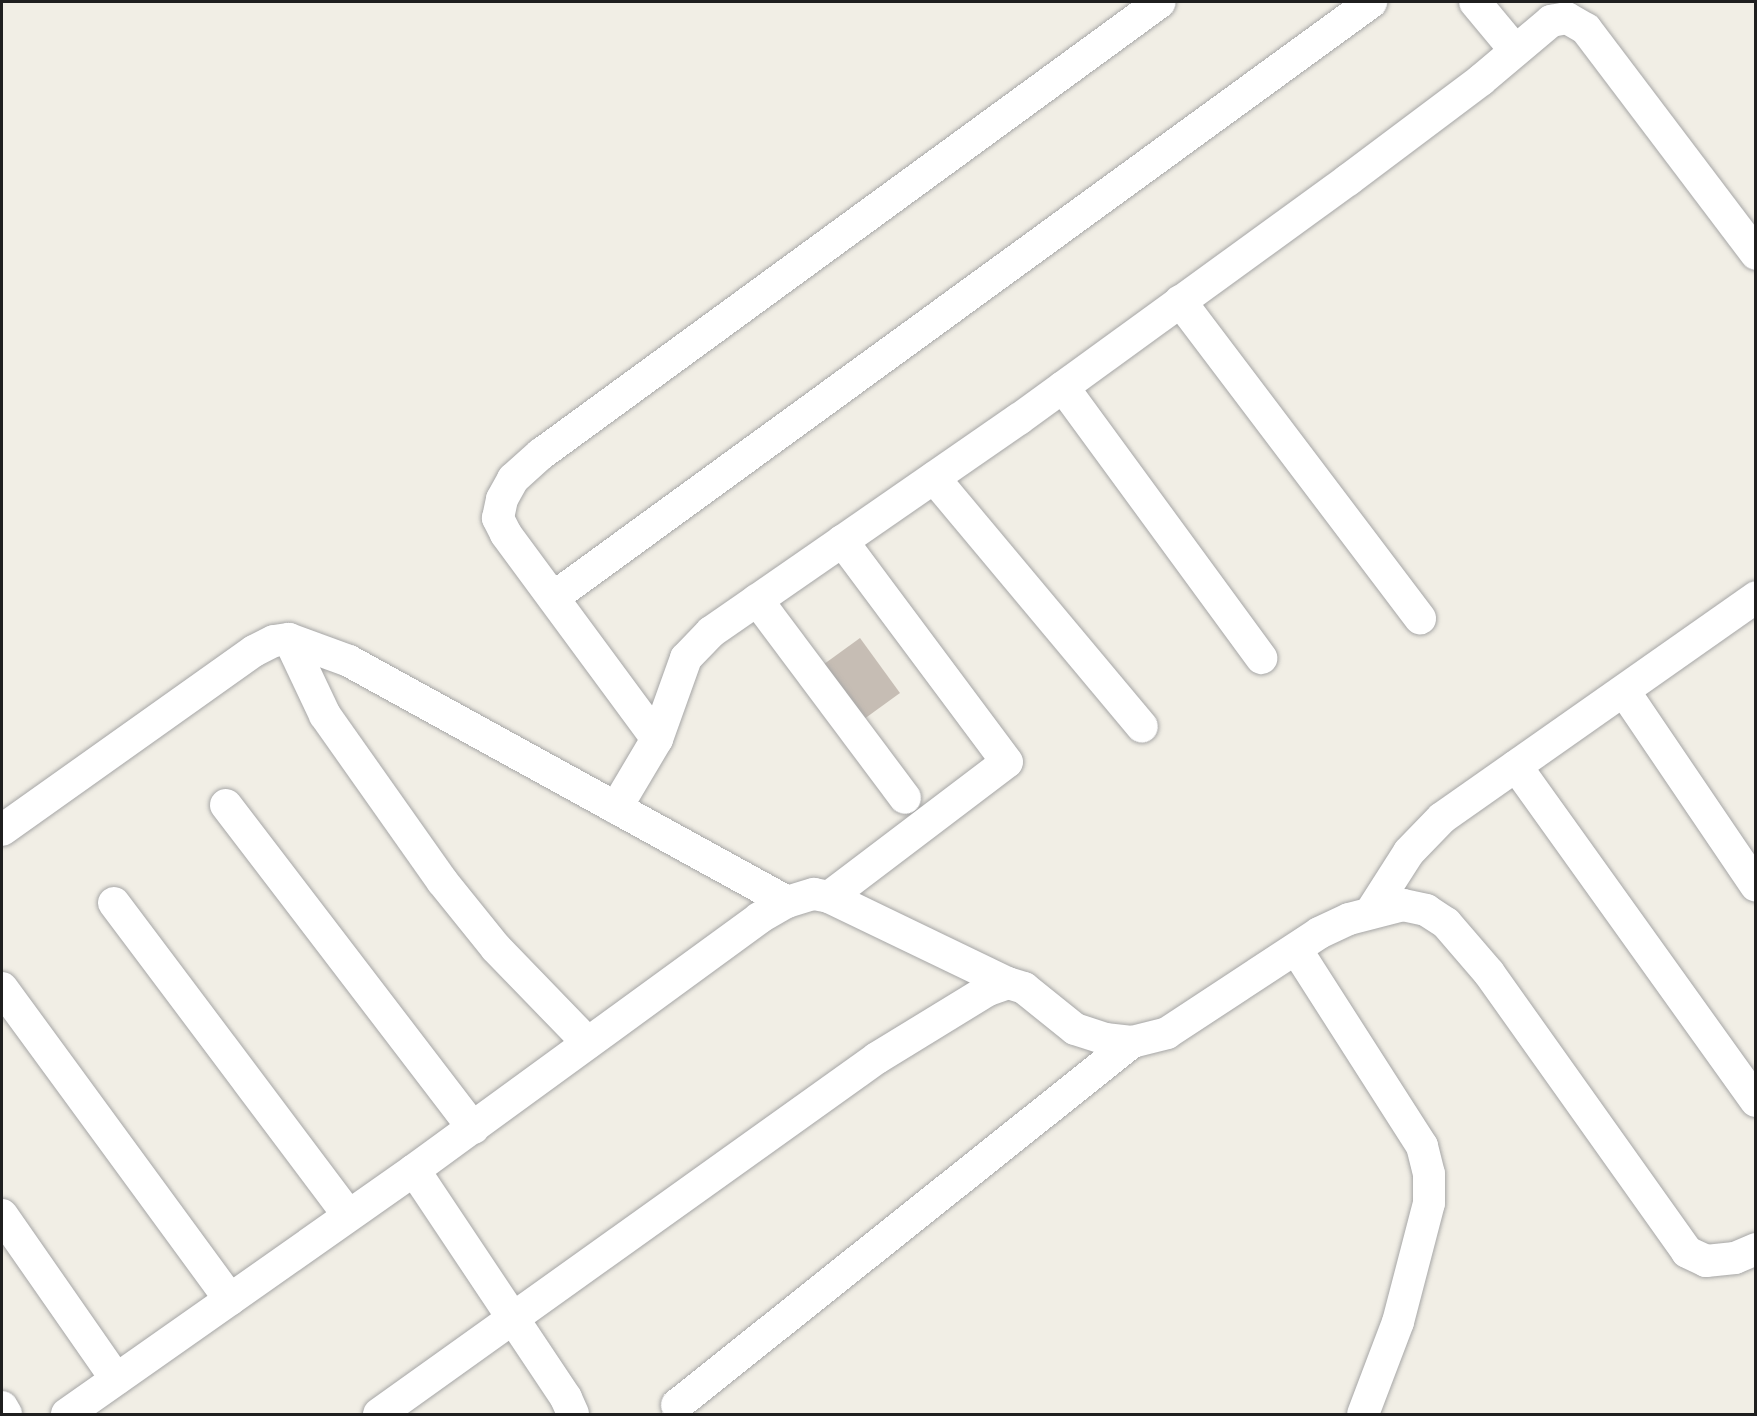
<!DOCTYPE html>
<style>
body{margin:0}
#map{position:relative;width:1757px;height:1416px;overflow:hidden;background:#f1eee5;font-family:Inter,sans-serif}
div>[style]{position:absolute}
.building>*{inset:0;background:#c6bdb4;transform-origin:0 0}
.roads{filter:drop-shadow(0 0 2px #a6a6a6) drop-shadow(0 0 2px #a6a6a6)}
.street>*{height:32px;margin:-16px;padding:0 16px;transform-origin:16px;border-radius:16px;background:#fff}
span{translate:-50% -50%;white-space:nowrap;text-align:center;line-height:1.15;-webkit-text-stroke:5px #fff;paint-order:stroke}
.frame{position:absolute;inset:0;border:3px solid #1f1f1f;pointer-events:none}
</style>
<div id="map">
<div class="building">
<div style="left:860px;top:638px;width:68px;height:49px;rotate:54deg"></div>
</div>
<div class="roads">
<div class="street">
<div style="left:1475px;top:2px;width:62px;rotate:50.2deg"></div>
<div style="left:1180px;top:301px;width:398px;rotate:52.9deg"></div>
<div style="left:1063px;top:387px;width:336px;rotate:53.8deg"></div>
<div style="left:934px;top:478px;width:324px;rotate:50.1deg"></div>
<div style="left:554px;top:597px;width:1011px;rotate:-36.06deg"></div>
<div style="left:757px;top:600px;width:247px;rotate:53.2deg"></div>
<div style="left:289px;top:639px;width:84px;rotate:64.7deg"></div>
<div style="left:325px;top:715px;width:203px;rotate:54.8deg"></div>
<div style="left:442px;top:881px;width:86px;rotate:51.1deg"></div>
<div style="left:496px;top:948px;width:132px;rotate:45.9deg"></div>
<div style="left:1624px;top:691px;width:235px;rotate:55.9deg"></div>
<div style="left:657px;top:739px;width:255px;rotate:-126.4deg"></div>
<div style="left:506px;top:534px;width:18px;rotate:-117deg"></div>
<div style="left:498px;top:518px;width:19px;rotate:-78deg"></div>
<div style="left:502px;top:499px;width:23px;rotate:-61deg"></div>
<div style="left:513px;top:479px;width:38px;rotate:-42deg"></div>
<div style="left:541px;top:454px;width:766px;rotate:-36.14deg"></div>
<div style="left:1516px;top:766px;width:412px;rotate:54.4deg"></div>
<div style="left:226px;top:805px;width:407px;rotate:52.6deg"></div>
<div style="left:616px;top:808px;width:80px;rotate:-59.3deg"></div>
<div style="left:657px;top:739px;width:86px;rotate:-70.3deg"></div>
<div style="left:686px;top:658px;width:36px;rotate:-46deg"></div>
<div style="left:711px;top:632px;width:374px;rotate:-34.7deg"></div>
<div style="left:1019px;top:419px;width:407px;rotate:-36deg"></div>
<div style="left:1348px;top:180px;width:166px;rotate:-36.9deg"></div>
<div style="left:1481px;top:80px;width:92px;rotate:-40.1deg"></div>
<div style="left:1551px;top:21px;width:16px;rotate:-11deg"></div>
<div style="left:1567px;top:18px;width:22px;rotate:30deg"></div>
<div style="left:1586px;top:29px;width:282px;rotate:52.9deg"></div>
<div style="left:2px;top:830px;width:309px;rotate:-35.4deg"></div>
<div style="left:254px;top:651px;width:22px;rotate:-27deg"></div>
<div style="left:274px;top:641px;width:15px;rotate:-8deg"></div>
<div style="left:289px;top:639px;width:64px;rotate:20.1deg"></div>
<div style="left:349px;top:661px;width:500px;rotate:28.8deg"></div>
<div style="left:829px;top:897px;width:223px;rotate:-37.2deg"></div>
<div style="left:1007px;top:762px;width:276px;rotate:-126.7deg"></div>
<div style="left:114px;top:903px;width:390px;rotate:53.1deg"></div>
<div style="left:1370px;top:913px;width:72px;rotate:-57.4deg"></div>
<div style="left:1409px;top:852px;width:47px;rotate:-45.9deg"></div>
<div style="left:1442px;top:818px;width:384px;rotate:-35.1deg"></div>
<div style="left:1296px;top:949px;width:234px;rotate:57.4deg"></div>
<div style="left:1422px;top:1146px;width:29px;rotate:76deg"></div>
<div style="left:1429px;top:1174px;width:29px;rotate:90deg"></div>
<div style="left:1429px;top:1203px;width:123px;rotate:104.6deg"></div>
<div style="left:1398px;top:1322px;width:98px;rotate:110.8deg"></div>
<div style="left:2px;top:988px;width:386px;rotate:53.8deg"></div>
<div style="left:414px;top:1170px;width:274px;rotate:56.3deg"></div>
<div style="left:566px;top:1398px;width:17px;rotate:66deg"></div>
<div style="left:2px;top:1215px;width:200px;rotate:55.2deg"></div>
<div style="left:677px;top:1405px;width:582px;rotate:-38.58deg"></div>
<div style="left:2px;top:1407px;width:8px;rotate:60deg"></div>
<div style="left:67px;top:1414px;width:424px;rotate:-35.1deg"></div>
<div style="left:414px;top:1170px;width:427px;rotate:-36.1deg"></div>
<div style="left:759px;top:918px;width:32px;rotate:-30deg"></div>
<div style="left:787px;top:902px;width:28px;rotate:-17deg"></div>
<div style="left:814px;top:894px;width:15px;rotate:11deg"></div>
<div style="left:829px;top:897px;width:199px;rotate:25.7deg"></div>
<div style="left:379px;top:1414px;width:612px;rotate:-35.56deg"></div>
<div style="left:877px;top:1058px;width:130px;rotate:-31.5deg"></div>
<div style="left:988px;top:990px;width:21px;rotate:-19deg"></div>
<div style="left:1008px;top:983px;width:17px;rotate:17deg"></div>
<div style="left:1024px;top:988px;width:65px;rotate:38.8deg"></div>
<div style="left:1075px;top:1029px;width:32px;rotate:18deg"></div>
<div style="left:1105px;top:1039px;width:27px;rotate:6deg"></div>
<div style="left:1132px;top:1042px;width:36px;rotate:-14deg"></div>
<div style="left:1167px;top:1033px;width:182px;rotate:-33.3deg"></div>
<div style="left:1319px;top:933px;width:33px;rotate:-25deg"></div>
<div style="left:1349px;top:919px;width:56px;rotate:-14.5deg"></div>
<div style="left:1403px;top:905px;width:24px;rotate:12deg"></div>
<div style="left:1426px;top:910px;width:24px;rotate:33deg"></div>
<div style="left:1446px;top:923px;width:66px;rotate:49.3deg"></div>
<div style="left:1489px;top:973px;width:342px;rotate:54.6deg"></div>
<div style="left:1687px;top:1252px;width:21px;rotate:25deg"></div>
<div style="left:1706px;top:1261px;width:29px;rotate:-6deg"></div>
<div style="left:1735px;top:1258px;width:23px;rotate:-23deg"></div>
</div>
</div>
<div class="frame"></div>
</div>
